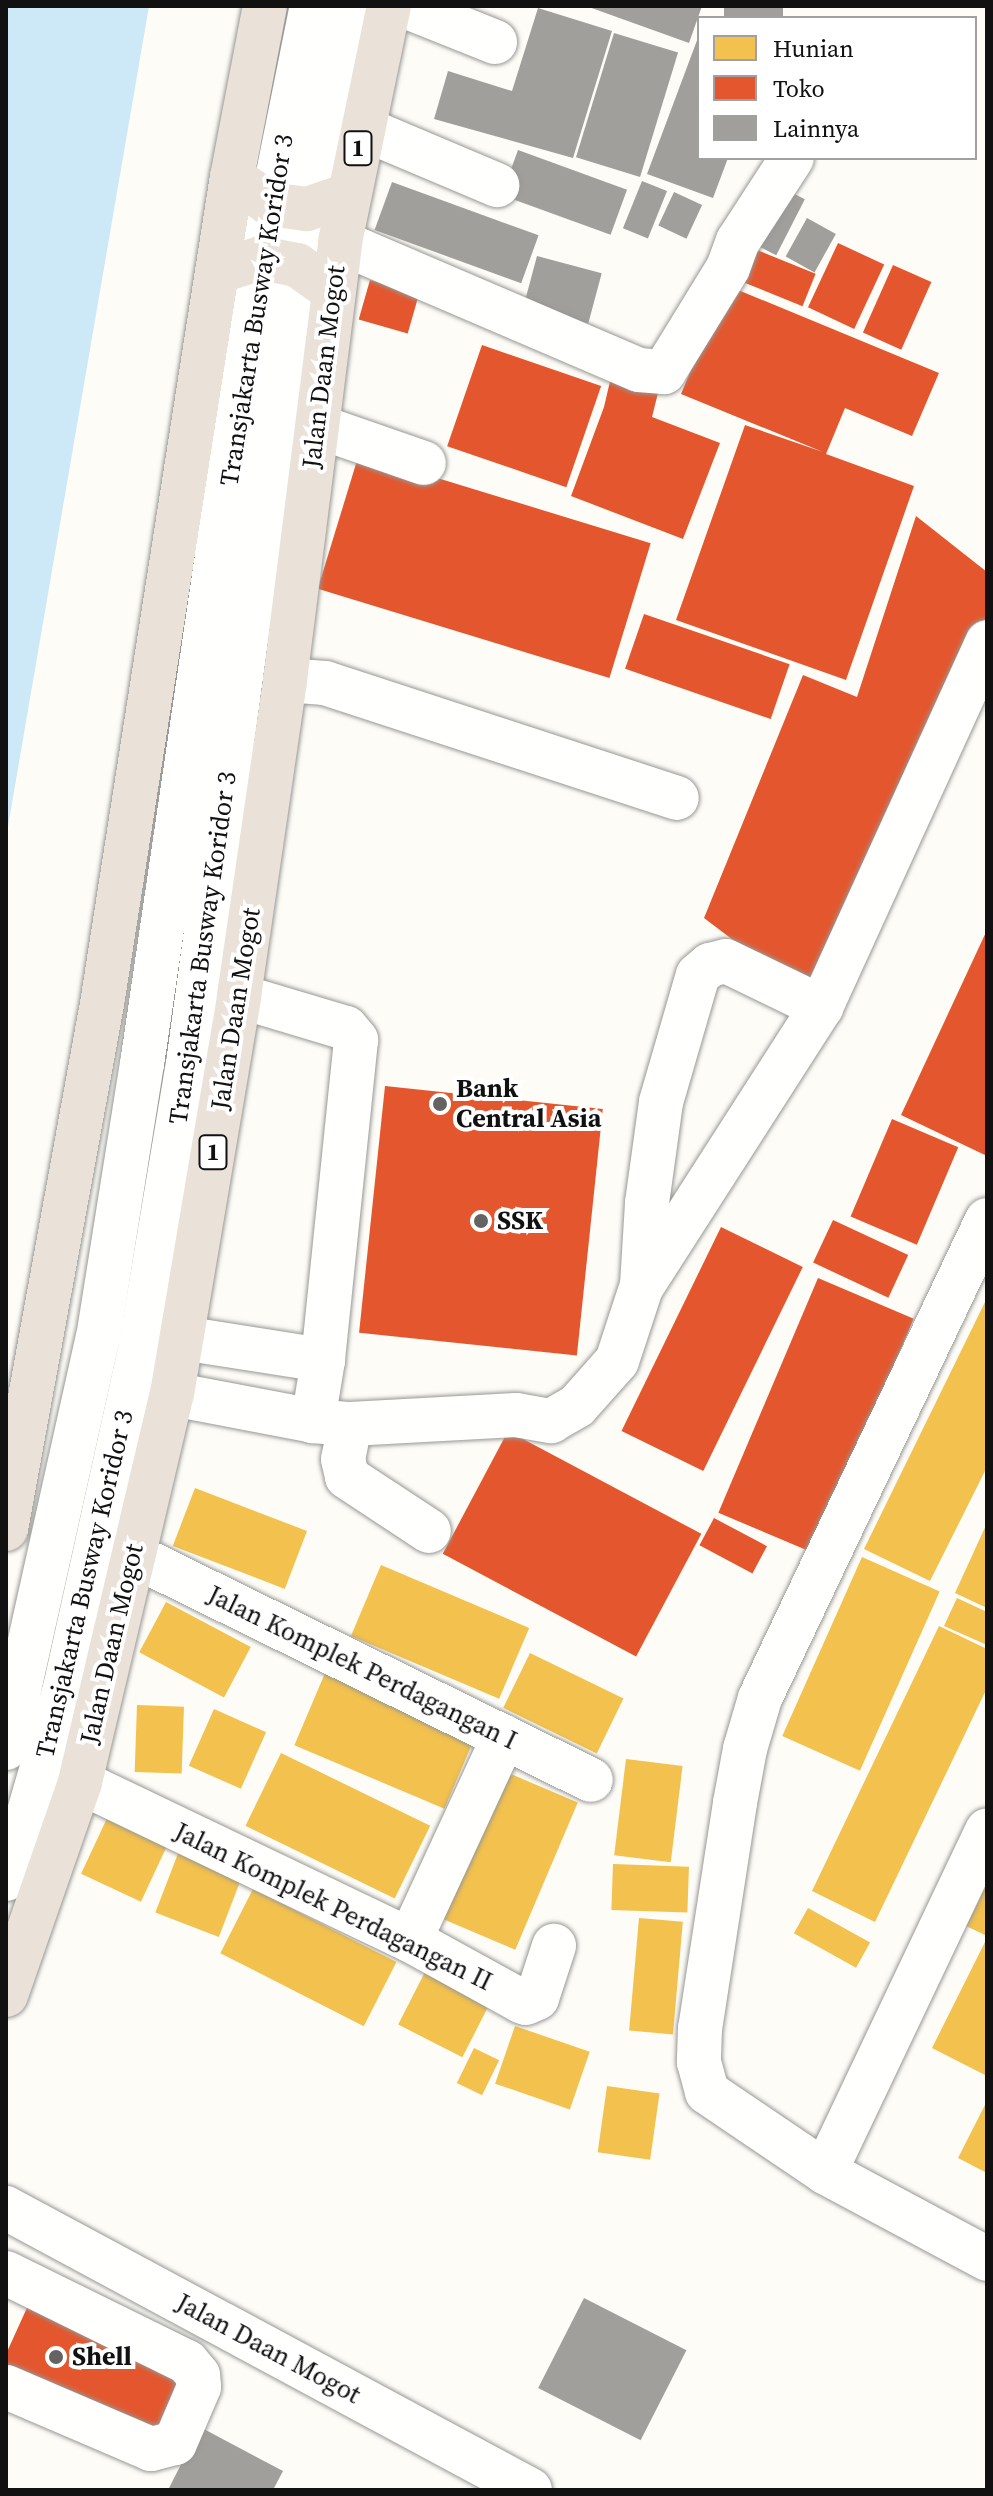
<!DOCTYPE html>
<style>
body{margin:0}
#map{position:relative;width:993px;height:2496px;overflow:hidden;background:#fdfcf7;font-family:"Source Serif 4",serif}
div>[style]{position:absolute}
.water>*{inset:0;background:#cde8f7}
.homes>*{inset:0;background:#f2c14e;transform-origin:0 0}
.shops>*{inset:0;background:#e4572e;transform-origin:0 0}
.building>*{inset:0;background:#a19f9c;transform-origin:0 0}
.roads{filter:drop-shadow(0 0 2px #979795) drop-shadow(0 0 2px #979795)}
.minor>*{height:44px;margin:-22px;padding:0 22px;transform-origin:22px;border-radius:22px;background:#fffffe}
.highway>*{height:44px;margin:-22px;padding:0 22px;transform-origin:22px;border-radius:22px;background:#eae1d8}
.dots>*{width:22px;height:22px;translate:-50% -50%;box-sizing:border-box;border:4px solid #fff;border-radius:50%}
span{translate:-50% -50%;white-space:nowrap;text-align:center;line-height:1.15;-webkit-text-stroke:8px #fff;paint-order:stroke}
.shield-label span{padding:2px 6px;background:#fff;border:2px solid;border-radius:6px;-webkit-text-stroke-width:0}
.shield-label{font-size:24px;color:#111;font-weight:700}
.street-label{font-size:26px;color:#111}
.poi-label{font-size:26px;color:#111;font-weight:700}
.left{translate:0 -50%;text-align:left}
.frame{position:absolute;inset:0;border:8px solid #111;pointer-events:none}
.legend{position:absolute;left:697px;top:16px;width:280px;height:144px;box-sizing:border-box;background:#fff;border:2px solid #a0a0a0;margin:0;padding:10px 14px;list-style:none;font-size:24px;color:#111}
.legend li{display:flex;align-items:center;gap:16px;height:40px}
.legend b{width:40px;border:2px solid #a0a0a0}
</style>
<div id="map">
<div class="water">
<div style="clip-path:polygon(8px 6px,149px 6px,6px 838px,6px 14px)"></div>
</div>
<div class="homes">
<div style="clip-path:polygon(987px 1298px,987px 1467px,930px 1581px,864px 1549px)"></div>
<div style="left:195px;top:1488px;width:120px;height:62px;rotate:21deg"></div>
<div style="clip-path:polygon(987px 1523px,987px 1608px,955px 1593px)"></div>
<div style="left:862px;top:1557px;width:85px;height:196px;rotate:24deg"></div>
<div style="left:381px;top:1565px;width:161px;height:77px;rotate:23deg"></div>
<div style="clip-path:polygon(957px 1598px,987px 1612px,987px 1645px,944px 1626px)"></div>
<div style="left:166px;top:1602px;width:96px;height:57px;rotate:28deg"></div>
<div style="clip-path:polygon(939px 1626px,987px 1649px,987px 1688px,875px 1922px,812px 1891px)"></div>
<div style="left:530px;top:1653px;width:104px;height:61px;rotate:26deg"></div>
<div style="left:328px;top:1666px;width:163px;height:86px;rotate:23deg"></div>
<div style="left:137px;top:1705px;width:47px;height:67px;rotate:2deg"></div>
<div style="left:214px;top:1709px;width:57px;height:62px;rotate:24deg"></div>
<div style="left:281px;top:1753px;width:166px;height:81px;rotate:26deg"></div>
<div style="left:626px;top:1759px;width:57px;height:97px;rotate:7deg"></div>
<div style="left:506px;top:1772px;width:78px;height:160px;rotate:23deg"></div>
<div style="left:109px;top:1814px;width:66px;height:66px;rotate:25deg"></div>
<div style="left:179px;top:1851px;width:68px;height:66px;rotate:21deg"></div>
<div style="left:613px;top:1864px;width:76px;height:46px;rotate:2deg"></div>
<div style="clip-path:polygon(987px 1884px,987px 1936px,966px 1926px)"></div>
<div style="left:253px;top:1889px;width:161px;height:72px;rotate:27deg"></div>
<div style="left:808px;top:1908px;width:71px;height:29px;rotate:29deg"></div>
<div style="left:639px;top:1918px;width:44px;height:113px;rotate:5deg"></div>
<div style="clip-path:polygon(987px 1938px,987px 2076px,932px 2048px)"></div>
<div style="left:425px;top:1972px;width:72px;height:59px;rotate:27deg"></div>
<div style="left:515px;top:2026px;width:79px;height:61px;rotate:19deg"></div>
<div style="left:474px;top:2048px;width:28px;height:39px;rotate:26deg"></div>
<div style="left:607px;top:2086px;width:53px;height:67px;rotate:8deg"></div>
<div style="clip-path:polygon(987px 2101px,987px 2173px,958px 2158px)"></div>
</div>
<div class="shops">
<div style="left:838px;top:243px;width:51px;height:71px;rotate:25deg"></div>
<div style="left:747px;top:246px;width:74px;height:35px;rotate:22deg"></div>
<div style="left:893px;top:265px;width:42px;height:74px;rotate:24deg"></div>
<div style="left:370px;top:280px;width:51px;height:41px;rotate:16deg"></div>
<div style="clip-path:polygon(726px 285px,939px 373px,912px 436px,845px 408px,826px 454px,914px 486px,846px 680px,676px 620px,745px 425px,823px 452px,681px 394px)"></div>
<div style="left:482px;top:345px;width:126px;height:107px;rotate:19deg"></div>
<div style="clip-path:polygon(611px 377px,659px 389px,652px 417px,720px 443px,683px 539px,571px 496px,604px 407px)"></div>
<div style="left:359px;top:454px;width:305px;height:141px;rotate:17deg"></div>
<div style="clip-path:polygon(916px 516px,987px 572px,987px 618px,818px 982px,741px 946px,704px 918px,803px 675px,857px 697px)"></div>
<div style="left:644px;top:614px;width:154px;height:58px;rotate:19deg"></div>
<div style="clip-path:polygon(987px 930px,987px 1156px,901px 1115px)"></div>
<div style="left:385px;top:1086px;width:219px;height:248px;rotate:6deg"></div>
<div style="left:892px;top:1119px;width:72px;height:106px;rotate:23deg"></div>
<div style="left:833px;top:1220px;width:83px;height:47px;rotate:25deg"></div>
<div style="left:721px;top:1227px;width:91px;height:227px;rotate:26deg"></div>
<div style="left:818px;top:1278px;width:104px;height:255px;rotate:23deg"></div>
<div style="left:508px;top:1431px;width:219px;height:139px;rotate:28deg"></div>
<div style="left:714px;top:1518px;width:60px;height:31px;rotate:28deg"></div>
<div style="clip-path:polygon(31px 2299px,190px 2372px,160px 2437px,6px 2366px,6px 2354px)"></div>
</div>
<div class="building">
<div style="clip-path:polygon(586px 6px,702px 6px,689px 43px)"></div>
<div style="left:724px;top:6px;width:59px;height:12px"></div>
<div style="clip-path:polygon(538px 8px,612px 31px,573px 158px,434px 119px,448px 71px,512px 91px)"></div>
<div style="left:614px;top:33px;width:67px;height:130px;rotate:17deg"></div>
<div style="clip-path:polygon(699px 35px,699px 158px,728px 158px,713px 198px,647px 174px)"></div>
<div style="left:518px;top:150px;width:116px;height:48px;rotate:20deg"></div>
<div style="left:642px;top:181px;width:27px;height:51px;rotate:22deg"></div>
<div style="left:392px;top:182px;width:156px;height:51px;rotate:20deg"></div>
<div style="left:779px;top:186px;width:29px;height:63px;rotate:27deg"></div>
<div style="left:674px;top:192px;width:31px;height:37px;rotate:25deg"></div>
<div style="left:807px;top:218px;width:33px;height:44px;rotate:29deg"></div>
<div style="left:537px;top:256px;width:67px;height:52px;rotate:15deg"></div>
<div style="left:584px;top:2298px;width:115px;height:101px;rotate:27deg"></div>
<div style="clip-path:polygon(200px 2427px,283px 2471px,273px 2490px,168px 2490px)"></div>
</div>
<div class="roads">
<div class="minor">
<div style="left:405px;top:6px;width:97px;rotate:21.8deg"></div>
<div style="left:362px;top:128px;width:147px;rotate:22.9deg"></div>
<div style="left:340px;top:242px;width:325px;rotate:23.2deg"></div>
<div style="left:639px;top:370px;width:25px;rotate:5deg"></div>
<div style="left:664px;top:372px;width:122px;rotate:-58.4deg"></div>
<div style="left:728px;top:268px;width:29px;rotate:-70deg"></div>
<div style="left:738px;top:241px;width:99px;rotate:-57deg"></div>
<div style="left:317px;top:426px;width:113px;rotate:19.1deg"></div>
<div style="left:285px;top:680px;width:40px;rotate:4.3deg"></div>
<div style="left:325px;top:683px;width:370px;rotate:18.1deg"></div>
<div style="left:239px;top:996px;width:112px;rotate:16.7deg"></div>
<div style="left:346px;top:1028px;width:16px;rotate:50deg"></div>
<div style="left:356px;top:1040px;width:322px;rotate:95.9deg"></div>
<div style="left:323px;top:1360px;width:62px;rotate:99.3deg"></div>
<div style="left:987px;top:1220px;width:529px;rotate:115.4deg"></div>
<div style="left:760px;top:1698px;width:53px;rotate:106.4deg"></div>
<div style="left:745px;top:1749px;width:55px;rotate:100.5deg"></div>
<div style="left:735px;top:1803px;width:228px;rotate:98.8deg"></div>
<div style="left:700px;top:2028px;width:34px;rotate:92deg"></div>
<div style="left:699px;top:2062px;width:31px;rotate:75deg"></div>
<div style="left:707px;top:2092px;width:143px;rotate:34.1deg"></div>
<div style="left:825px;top:2172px;width:184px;rotate:28.2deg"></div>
<div style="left:644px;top:1283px;width:328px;rotate:-57.3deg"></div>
<div style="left:821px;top:1007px;width:401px;rotate:-65.5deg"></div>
<div style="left:182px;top:1338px;width:143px;rotate:8.9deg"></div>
<div style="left:172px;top:1394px;width:144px;rotate:10.8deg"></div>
<div style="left:313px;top:1421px;width:37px;rotate:5deg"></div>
<div style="left:350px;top:1424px;width:166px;rotate:-3.1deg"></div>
<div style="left:516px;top:1415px;width:36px;rotate:10deg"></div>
<div style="left:551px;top:1421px;width:30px;rotate:-30deg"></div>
<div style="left:577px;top:1406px;width:60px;rotate:-48.4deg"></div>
<div style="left:617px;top:1361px;width:80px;rotate:-71.8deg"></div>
<div style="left:642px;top:1285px;width:82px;rotate:-86.5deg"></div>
<div style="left:647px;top:1203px;width:102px;rotate:-82.1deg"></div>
<div style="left:661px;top:1102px;width:132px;rotate:-73.8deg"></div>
<div style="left:698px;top:975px;width:16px;rotate:-40deg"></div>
<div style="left:710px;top:965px;width:16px;rotate:-14deg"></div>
<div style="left:726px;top:961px;width:106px;rotate:25.8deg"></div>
<div style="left:350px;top:1424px;width:36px;rotate:101deg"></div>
<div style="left:343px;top:1459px;width:18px;rotate:77deg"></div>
<div style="left:347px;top:1477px;width:98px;rotate:33.4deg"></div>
<div style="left:133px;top:1555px;width:510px;rotate:26.16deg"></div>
<div style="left:6px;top:1748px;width:420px;rotate:-77.4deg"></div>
<div style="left:98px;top:1338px;width:278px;rotate:-80.9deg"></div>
<div style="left:142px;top:1064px;width:815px;rotate:-81.6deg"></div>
<div style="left:261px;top:258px;width:257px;rotate:-78.6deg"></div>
<div style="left:80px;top:1782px;width:366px;rotate:25.6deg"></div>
<div style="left:410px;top:1940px;width:127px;rotate:28.8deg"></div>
<div style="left:521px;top:2001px;width:5px;rotate:22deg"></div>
<div style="left:526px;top:2003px;width:12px;rotate:-24deg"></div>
<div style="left:537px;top:1998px;width:55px;rotate:-71.9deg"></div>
<div style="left:6px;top:1879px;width:31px;rotate:-68deg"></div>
<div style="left:18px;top:1850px;width:169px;rotate:-73.8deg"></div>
<div style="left:65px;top:1688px;width:352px;rotate:-77.5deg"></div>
<div style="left:141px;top:1344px;width:284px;rotate:-80.5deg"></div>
<div style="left:188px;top:1064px;width:806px;rotate:-82.23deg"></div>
<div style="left:297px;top:265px;width:265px;rotate:-77.8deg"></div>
<div style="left:410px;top:1940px;width:224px;rotate:-65.2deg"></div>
<div style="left:825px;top:2172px;width:378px;rotate:-64.6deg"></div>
<div style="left:6px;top:2208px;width:595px;rotate:28.29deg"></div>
<div style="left:6px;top:2273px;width:202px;rotate:26.2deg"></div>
<div style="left:187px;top:2362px;width:17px;rotate:50deg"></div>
<div style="left:198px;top:2375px;width:12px;rotate:85deg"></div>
<div style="left:199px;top:2387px;width:61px;rotate:113.2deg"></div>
<div style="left:175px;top:2443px;width:25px;rotate:166deg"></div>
<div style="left:151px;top:2449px;width:158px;rotate:-156.8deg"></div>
</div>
<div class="highway">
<div style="left:232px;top:177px;width:47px;rotate:35.4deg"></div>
<div style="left:270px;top:204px;width:37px;rotate:8deg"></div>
<div style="left:307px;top:209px;width:43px;rotate:-18.9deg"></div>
<div style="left:217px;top:272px;width:46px;rotate:-17.7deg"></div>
<div style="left:261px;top:258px;width:37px;rotate:11deg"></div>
<div style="left:297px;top:265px;width:43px;rotate:35.5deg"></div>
<div style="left:6px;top:1529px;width:534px;rotate:-79.64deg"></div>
<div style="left:102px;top:1004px;width:837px;rotate:-81.07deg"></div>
<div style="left:232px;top:177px;width:174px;rotate:-79.1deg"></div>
<div style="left:6px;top:1995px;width:225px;rotate:-70.8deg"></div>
<div style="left:80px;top:1782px;width:399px;rotate:-76.7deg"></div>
<div style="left:172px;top:1394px;width:404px;rotate:-80.4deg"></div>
<div style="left:239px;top:996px;width:319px;rotate:-81.7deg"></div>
<div style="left:285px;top:680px;width:441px;rotate:-82.8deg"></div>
<div style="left:340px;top:242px;width:241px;rotate:-78.3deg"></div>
</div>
</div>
<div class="dots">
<div style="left:440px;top:1104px;background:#646362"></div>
<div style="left:481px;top:1221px;background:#646362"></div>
<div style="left:56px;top:2357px;background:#646362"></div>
</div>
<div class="shield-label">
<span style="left:358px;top:148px">1</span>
<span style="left:213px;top:1152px">1</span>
</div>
<div class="street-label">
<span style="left:257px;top:310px;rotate:-81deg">Transjakarta Busway Koridor 3</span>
<span style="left:324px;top:367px;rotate:-83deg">Jalan Daan Mogot</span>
<span style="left:203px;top:948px;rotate:-82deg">Transjakarta Busway Koridor 3</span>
<span style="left:236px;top:1009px;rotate:-81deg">Jalan Daan Mogot</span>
<span style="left:85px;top:1584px;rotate:-77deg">Transjakarta Busway Koridor 3</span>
<span style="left:112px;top:1644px;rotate:-77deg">Jalan Daan Mogot</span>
<span style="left:362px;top:1668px;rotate:26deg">Jalan Komplek Perdagangan I</span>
<span style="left:333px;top:1907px;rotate:26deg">Jalan Komplek Perdagangan II</span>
<span style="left:268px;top:2349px;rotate:28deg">Jalan Daan Mogot</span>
</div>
<div class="poi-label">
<span class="left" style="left:456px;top:1104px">Bank<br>Central Asia</span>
<span class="left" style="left:497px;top:1221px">SSK</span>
<span class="left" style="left:72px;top:2357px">Shell</span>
</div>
<div class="frame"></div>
<ul class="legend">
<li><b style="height:22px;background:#f2c14e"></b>Hunian</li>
<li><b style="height:22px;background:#e4572e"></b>Toko</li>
<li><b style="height:22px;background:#a19f9c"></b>Lainnya</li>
</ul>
</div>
